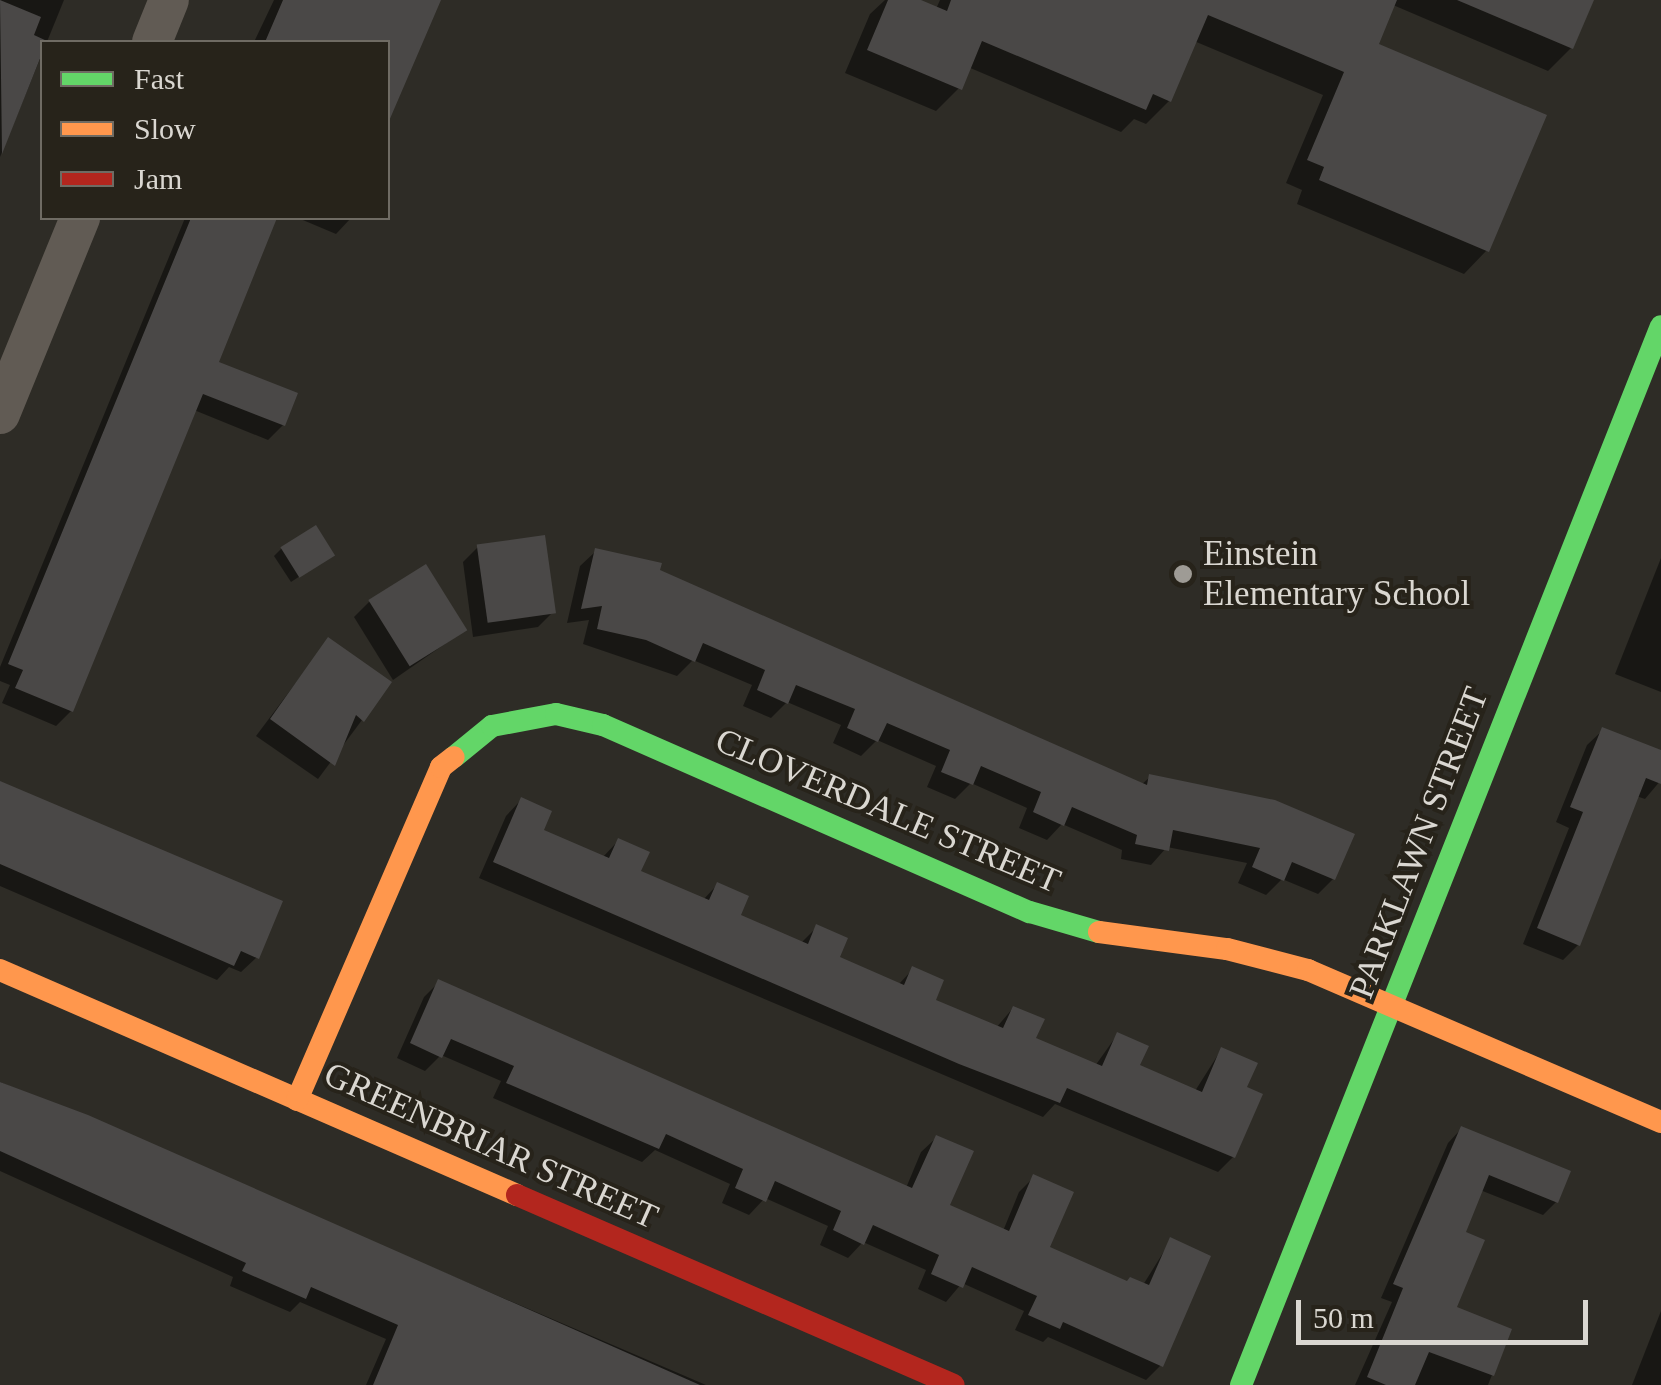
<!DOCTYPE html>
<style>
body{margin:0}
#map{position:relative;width:1661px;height:1385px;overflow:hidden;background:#2e2c26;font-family:Georgia,serif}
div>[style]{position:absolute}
.shadow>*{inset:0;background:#0007}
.building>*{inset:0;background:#4a4847;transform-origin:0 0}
.street>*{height:40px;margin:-20px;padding:0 20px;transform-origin:20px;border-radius:20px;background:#615b54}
.fast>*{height:22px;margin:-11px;padding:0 11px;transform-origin:11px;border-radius:11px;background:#63d668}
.slow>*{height:22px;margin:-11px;padding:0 11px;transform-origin:11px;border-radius:11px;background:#ff974d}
.jam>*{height:22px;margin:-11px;padding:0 11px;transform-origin:11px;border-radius:11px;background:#b3261e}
.dots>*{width:28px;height:28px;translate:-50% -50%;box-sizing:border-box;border:5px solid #27231a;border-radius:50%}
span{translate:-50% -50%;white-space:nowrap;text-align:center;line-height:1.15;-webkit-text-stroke:8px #27231a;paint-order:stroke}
.poi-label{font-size:35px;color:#dad7d1}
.left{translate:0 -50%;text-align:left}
.street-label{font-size:35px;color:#dad7d1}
.legend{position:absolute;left:40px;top:40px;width:350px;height:180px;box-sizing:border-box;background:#27231a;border:2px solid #6f6b63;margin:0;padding:12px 18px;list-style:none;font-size:30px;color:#dad7d1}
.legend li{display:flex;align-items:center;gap:20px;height:50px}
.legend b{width:50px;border:2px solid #6f6b63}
.scale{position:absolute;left:1296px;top:1300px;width:292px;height:45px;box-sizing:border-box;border:5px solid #dad7d1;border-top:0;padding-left:12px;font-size:30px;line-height:35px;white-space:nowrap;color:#dad7d1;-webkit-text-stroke:8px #27231a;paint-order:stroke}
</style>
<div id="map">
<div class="shadow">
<div style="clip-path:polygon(0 0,64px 0,0 157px)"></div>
<div style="clip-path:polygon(274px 0,437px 0,400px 86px,388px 99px,388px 42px,254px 42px)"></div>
<div style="clip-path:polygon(885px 0,914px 0,936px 9px,940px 0,1591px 0,1571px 48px,1548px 71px,1393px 5px,1376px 45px,1487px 250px,1464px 274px,1297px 204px,1302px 190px,1286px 183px,1323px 95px,1194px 41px,1169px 101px,1146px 124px,1134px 119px,1121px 132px,968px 67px,959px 88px,936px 111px,845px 73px,870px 14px)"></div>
<div style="clip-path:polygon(185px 218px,274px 218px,216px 363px,283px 425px,268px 440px,194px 410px,71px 711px,56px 726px,2px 703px,10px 685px,0 681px,0 667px)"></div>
<div style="clip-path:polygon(298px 218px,351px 218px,336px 234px)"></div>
<div style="clip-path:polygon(478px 547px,553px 612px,538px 627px,473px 637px,463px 562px)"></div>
<div style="clip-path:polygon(281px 549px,332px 555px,291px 582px,274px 556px)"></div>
<div style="clip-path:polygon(596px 551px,657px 571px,1141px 785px,1150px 777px,1333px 879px,1318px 894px,1282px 879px,1266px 895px,1238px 883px,1247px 863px,1167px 847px,1151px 865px,1121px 859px,1122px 850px,1062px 824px,1047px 840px,1019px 828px,1027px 808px,971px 783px,955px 799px,927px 787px,936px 766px,877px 740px,861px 756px,833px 743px,841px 725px,787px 702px,771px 718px,743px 706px,752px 685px,693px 660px,677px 676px,583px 644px,589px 620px,567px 623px,580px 566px)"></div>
<div style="clip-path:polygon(1661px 558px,1661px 692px,1615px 674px)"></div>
<div style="clip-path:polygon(369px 602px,465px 630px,393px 680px,354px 617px)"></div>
<div style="clip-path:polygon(328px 640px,362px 720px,318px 779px,256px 736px)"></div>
<div style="clip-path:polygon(1603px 730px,1661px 753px,1661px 780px,1645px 799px,1636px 796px,1578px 945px,1563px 960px,1523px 944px,1569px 828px,1556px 822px,1587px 745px)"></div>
<div style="clip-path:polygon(0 782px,257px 957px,241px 972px,229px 967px,217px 980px,0 886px)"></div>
<div style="clip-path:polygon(521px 800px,541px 831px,602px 858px,618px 841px,638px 872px,703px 900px,717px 885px,738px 916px,800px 944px,817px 927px,837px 958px,898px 985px,913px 969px,932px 1001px,996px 1028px,1013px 1008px,1033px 1039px,1095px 1066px,1117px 1035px,1137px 1066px,1195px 1091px,1221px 1050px,1244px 1088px,1233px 1157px,1218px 1172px,1055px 1104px,1043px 1117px,479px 878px,506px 816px)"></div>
<div style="clip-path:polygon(439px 982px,906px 1188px,921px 1152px,936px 1138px,947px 1206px,1003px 1231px,1019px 1192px,1034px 1177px,1047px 1248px,1126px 1284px,1143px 1285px,1171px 1240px,1161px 1365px,1146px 1380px,1048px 1337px,1043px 1342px,1015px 1330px,1024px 1311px,962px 1283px,946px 1302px,918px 1289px,926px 1270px,863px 1242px,848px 1258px,820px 1245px,828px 1226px,765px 1198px,749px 1215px,722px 1203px,730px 1184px,655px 1150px,642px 1162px,493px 1098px,501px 1081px,441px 1055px,425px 1071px,397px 1058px,424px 997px)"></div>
<div style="clip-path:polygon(0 1082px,706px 1385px,366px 1385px,386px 1339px,300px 1302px,290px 1312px,230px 1286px,233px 1277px,0 1171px)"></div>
<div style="clip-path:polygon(1461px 1129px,1556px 1202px,1543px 1215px,1480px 1190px,1463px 1234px,1454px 1309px,1509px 1331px,1488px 1385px,1355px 1385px,1392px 1302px,1381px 1298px,1448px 1143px)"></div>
<div style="clip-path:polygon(1661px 1311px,1661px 1385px,1632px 1385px)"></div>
</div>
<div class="building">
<div style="clip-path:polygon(0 0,41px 17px,34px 35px,47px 41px,2px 154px)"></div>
<div style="clip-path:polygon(283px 0,441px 0,389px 121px,388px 42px,265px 42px)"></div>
<div style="clip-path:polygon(888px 0,921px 0,947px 11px,951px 0,1397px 0,1379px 44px,1547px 115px,1489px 252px,1319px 180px,1324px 167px,1307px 160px,1344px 72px,1208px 15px,1171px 102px,1153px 94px,1146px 110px,982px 41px,962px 90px,867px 50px)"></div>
<div style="clip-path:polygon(1457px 0,1594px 0,1573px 49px)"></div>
<div style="clip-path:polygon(191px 218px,277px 218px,219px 362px,298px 393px,285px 426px,203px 394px,73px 712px,15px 688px,23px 670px,8px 664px)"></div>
<div style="left:316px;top:525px;width:36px;height:42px;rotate:58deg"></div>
<div style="left:545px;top:535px;width:79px;height:69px;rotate:82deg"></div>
<div style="clip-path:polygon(595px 548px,662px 563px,660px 570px,1147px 785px,1149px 774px,1275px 800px,1355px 834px,1335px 880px,1292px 862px,1284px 881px,1252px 867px,1260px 848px,1173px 830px,1169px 851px,1135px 844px,1137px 835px,1072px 807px,1064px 826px,1033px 812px,1041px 792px,981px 766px,973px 785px,941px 772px,950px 750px,887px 723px,878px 742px,847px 728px,855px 709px,796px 685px,788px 704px,757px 690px,765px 670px,703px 643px,695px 662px,646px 640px,597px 629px,602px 606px,581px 609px)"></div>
<div style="left:426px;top:564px;width:78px;height:68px;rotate:58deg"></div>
<div style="clip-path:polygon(328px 637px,392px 682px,364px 722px,356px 715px,335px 766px,270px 719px)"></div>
<div style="clip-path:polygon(1602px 727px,1661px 750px,1661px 784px,1646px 778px,1580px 946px,1537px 928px,1583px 812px,1570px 807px)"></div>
<div style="clip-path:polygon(0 781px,283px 901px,259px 959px,241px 951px,234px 966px,0 864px)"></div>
<div style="clip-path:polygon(521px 797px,552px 811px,544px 830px,609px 858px,618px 838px,650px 852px,641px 871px,709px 900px,717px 882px,749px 896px,741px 915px,808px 944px,816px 924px,848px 938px,840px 957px,904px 985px,912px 966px,944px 980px,936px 1000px,1003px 1028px,1013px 1006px,1045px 1019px,1036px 1038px,1102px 1066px,1117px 1032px,1149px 1046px,1140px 1065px,1202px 1092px,1221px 1047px,1258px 1063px,1247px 1087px,1263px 1094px,1235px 1158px,1067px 1088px,1060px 1103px,959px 1064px,493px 862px)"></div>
<div style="clip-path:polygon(438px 979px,912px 1188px,936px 1135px,974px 1151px,950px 1205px,1009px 1231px,1033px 1174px,1074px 1192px,1050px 1247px,1127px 1281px,1130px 1277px,1149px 1285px,1170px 1237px,1211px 1256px,1163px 1367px,1063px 1322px,1060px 1329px,1028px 1315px,1037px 1296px,972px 1267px,963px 1288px,931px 1274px,939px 1255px,873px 1225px,864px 1245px,833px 1230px,841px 1211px,775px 1181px,766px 1202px,735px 1188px,743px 1169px,666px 1134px,659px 1149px,506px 1083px,514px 1066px,451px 1039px,442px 1058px,410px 1043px)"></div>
<div style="clip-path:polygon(0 1082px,88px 1115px,700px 1385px,373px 1385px,398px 1325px,311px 1287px,306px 1299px,242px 1271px,246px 1263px,0 1151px)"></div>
<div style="clip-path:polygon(1461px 1126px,1571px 1171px,1558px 1203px,1489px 1175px,1466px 1232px,1485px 1240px,1457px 1307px,1512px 1329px,1494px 1376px,1429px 1352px,1415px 1385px,1386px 1385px,1367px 1377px,1403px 1288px,1393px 1284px)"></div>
</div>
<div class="street">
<div style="left:152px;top:42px;width:45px;rotate:-68deg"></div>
<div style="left:0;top:414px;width:212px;rotate:-67.8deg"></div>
</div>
<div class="fast">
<div style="left:454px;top:757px;width:49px;rotate:-39.2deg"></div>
<div style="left:492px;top:726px;width:65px;rotate:-10.6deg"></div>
<div style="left:556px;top:714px;width:48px;rotate:13.2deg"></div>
<div style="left:603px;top:725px;width:466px;rotate:23.7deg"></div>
<div style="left:1030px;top:912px;width:72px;rotate:16.2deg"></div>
<div style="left:1241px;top:1385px;width:1139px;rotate:-68.37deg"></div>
</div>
<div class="slow">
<div style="left:1099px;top:932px;width:129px;rotate:7.6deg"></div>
<div style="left:1227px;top:949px;width:84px;rotate:14.5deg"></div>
<div style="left:1308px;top:970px;width:384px;rotate:23.3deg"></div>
<div style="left:0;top:970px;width:564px;rotate:23.52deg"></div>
<div style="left:297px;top:1100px;width:363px;rotate:-66.6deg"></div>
<div style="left:441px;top:767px;width:16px;rotate:-38deg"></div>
</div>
<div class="jam">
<div style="left:517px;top:1195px;width:476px;rotate:23.5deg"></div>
</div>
<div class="dots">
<div style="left:1183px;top:574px;background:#9e9b95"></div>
</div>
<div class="poi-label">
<span class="left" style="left:1203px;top:574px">Einstein<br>Elementary School</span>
</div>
<div class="street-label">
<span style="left:888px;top:811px;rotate:23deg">CLOVERDALE STREET</span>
<span style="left:1419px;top:843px;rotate:-69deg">PARKLAWN STREET</span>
<span style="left:491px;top:1146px;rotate:24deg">GREENBRIAR STREET</span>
</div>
<ul class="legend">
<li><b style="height:12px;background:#63d668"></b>Fast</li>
<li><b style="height:12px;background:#ff974d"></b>Slow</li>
<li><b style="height:12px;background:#b3261e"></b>Jam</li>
</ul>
<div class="scale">50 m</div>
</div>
